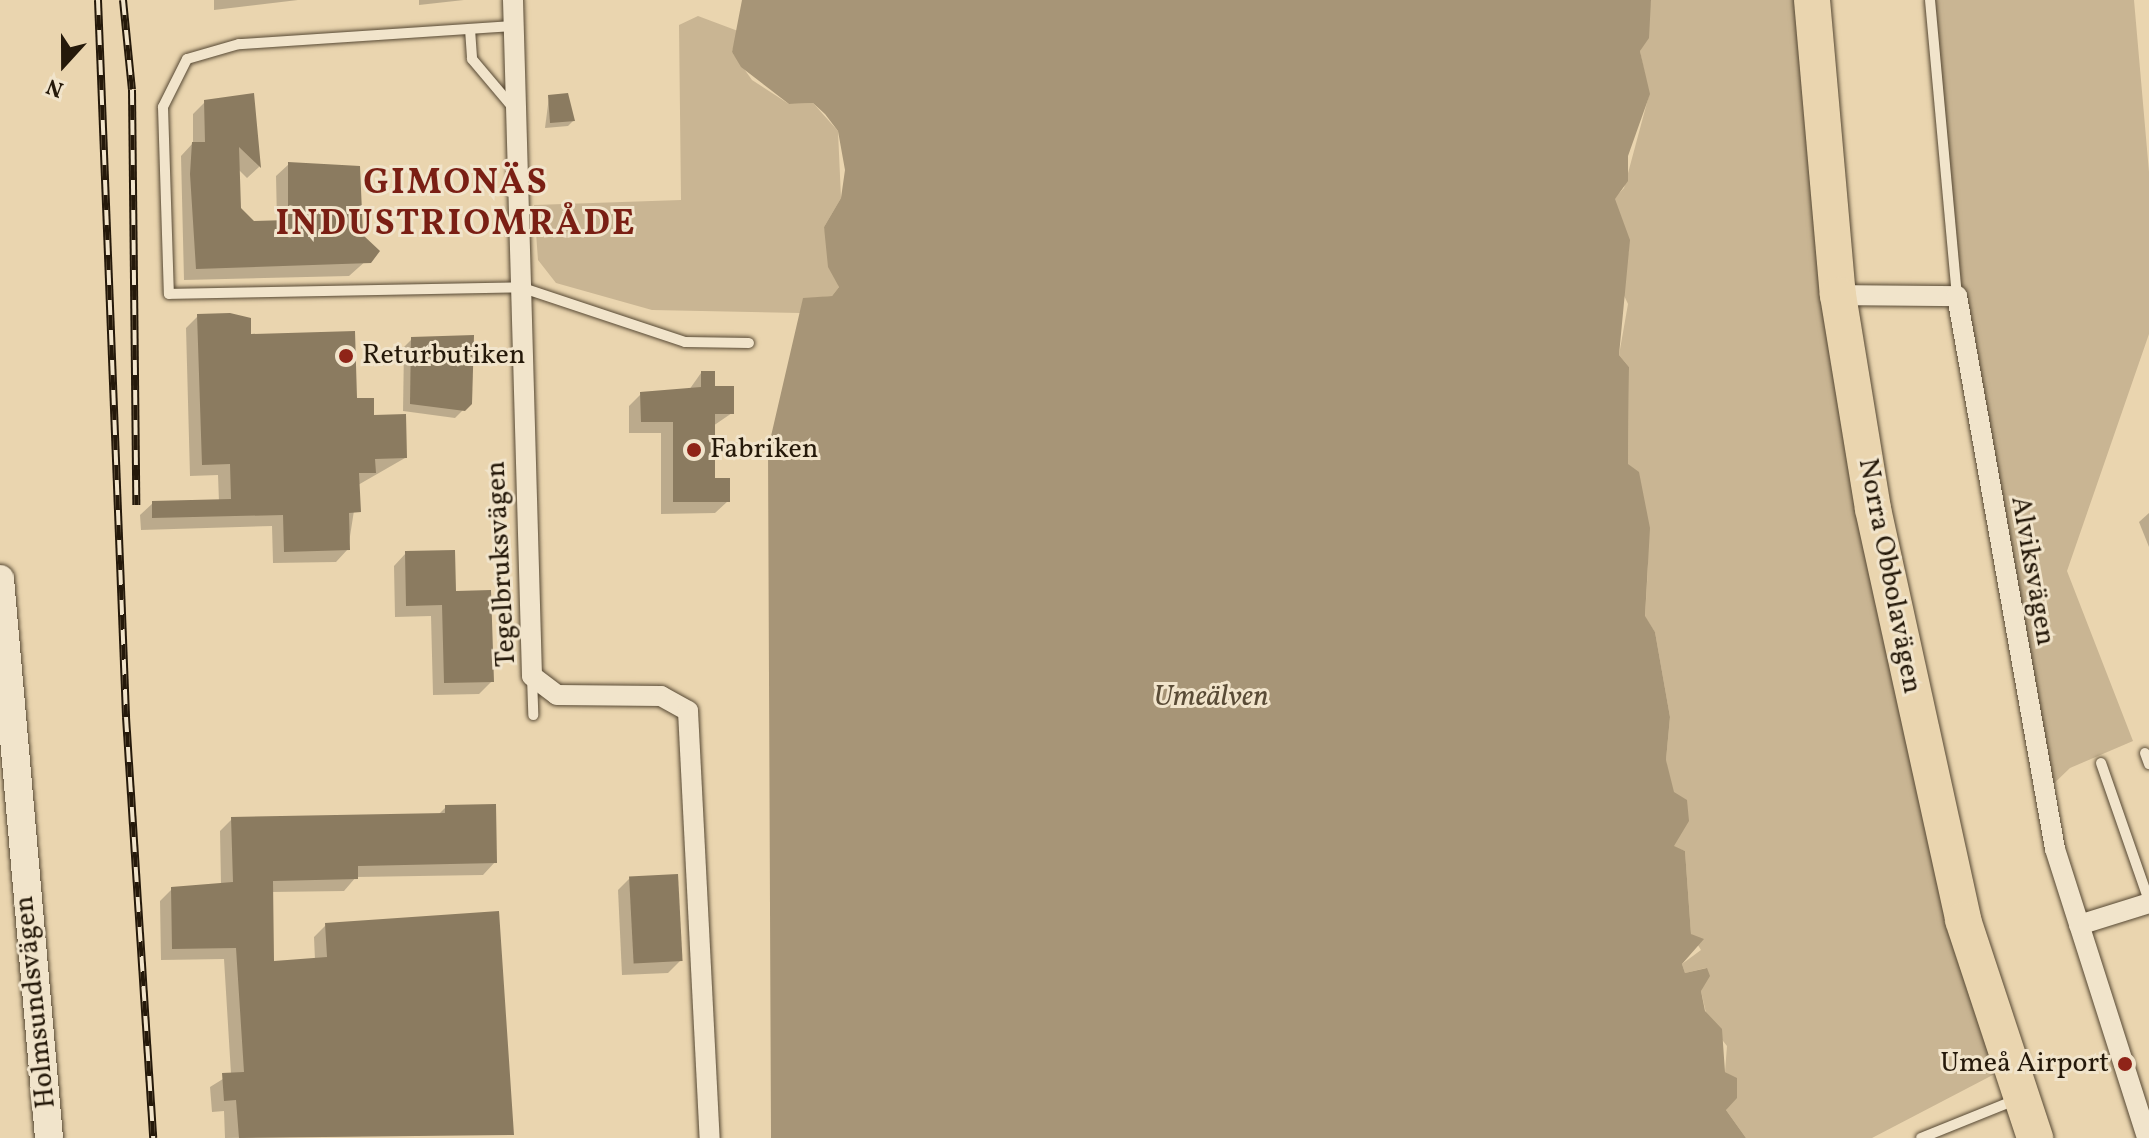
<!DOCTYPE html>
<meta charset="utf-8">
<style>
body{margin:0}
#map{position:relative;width:2149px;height:1138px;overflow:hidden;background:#ead5af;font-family:Vollkorn,serif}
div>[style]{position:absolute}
.green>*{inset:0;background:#c9b593}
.water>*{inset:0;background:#a79577}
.shadow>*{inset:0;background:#0003}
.building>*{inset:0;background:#8b7b60;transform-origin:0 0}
.roads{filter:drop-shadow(0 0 2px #564833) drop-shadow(0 0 2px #564833)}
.lane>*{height:10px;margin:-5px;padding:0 5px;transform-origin:5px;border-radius:5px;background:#f1e4cb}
.street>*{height:20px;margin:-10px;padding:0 10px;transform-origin:10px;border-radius:10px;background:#f1e4cb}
.secondary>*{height:28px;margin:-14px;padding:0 14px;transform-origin:14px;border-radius:14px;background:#f1e4cb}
.highway>*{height:36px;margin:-18px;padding:0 18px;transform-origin:18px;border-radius:18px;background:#ead5af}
.rail>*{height:8px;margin-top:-4px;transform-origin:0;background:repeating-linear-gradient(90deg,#f1e4cb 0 15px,#25190a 0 30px);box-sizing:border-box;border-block:2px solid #25190a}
.dots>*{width:22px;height:22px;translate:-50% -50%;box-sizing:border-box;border:4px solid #f1e4cb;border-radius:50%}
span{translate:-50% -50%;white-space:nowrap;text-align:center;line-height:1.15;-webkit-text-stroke:6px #f1e4cb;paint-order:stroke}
.poi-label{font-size:28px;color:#25190a}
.left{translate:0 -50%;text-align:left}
.right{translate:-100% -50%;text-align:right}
.street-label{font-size:28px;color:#25190a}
.water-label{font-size:30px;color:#594b36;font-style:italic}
.district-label{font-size:36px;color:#7a1f14;font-weight:700;letter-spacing:2px}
.north{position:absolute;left:24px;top:24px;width:80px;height:80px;-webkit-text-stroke:6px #f1e4cb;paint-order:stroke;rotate:201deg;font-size:22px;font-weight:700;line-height:32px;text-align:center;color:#25190a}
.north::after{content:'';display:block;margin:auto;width:28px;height:36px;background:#25190a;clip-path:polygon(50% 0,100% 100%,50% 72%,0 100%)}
</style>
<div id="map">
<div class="green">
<div style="clip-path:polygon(1651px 0,1812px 0,1838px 295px,2010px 1066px,1872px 1138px,1746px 1138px,1726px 1110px,1737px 1079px,1725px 1072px,1727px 1046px,1708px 1022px,1701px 991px,1706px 968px,1685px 973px,1682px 964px,1701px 950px,1691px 934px,1685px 851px,1674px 847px,1666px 760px,1670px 717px,1655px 632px,1645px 617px,1648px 566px,1628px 464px,1629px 367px,1619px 355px,1628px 304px,1620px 287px,1629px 250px,1614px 199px,1624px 188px,1649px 95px,1640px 51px)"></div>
<div style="clip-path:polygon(1930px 0,2134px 0,2149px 172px,2149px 334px,2067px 571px,2133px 741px,2070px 768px,2045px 792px,1957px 296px)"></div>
<div style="clip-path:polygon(698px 16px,738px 31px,732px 52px,752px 80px,789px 104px,813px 103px,838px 131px,841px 198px,824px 227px,839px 287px,832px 296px,804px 299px,800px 313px,652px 310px,556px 283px,538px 260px,534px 205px,681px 200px,679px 25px)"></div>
</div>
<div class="water">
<div style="clip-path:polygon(742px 0,1651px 0,1649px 38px,1640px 51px,1650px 94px,1628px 156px,1628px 181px,1615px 199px,1630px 240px,1619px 355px,1629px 367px,1628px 464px,1639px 472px,1650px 528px,1645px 616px,1655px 632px,1670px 717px,1666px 760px,1674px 792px,1687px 800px,1689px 821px,1674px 846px,1685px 851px,1691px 934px,1704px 939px,1682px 964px,1685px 973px,1707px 968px,1710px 976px,1701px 991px,1705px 1011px,1722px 1029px,1725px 1072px,1737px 1078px,1737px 1098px,1726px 1110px,1746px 1138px,771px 1138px,768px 449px,803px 298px,832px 296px,839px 287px,828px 267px,824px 227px,841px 198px,845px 170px,838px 131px,825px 114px,813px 103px,789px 104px,741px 67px,732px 52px)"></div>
</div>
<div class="shadow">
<div style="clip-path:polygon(214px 0,298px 0,214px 10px)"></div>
<div style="clip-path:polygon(419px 0,464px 0,419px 5px)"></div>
<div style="clip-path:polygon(252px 95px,259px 167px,247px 178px,238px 169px,239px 209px,253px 223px,277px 222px,276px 176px,289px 164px,377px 251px,349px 276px,184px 280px,181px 156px,193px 143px,193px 114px,205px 102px)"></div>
<div style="clip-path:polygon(549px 97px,573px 121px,568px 126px,545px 128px)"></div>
<div style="clip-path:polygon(198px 316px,249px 336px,355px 400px,405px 458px,358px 485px,348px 549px,336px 562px,273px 563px,272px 526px,141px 530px,140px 515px,153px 503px,219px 502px,218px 475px,190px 476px,186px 328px)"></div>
<div style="clip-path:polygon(412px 339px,470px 403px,455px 418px,403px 411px,404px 347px)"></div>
<div style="clip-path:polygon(701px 373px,732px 413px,713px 426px,713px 480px,728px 501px,715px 513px,661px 514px,661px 433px,629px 433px,629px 406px,641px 394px,689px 390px)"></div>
<div style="clip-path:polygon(2149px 513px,2149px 547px,2139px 522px)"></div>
<div style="clip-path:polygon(406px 553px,454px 593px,492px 681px,479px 694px,433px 695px,431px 616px,395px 617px,394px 566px)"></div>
<div style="clip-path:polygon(446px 807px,495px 862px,483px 875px,356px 877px,344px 891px,271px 892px,272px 963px,315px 960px,314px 937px,326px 925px,512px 1134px,225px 1138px,224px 1111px,212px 1112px,210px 1087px,231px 1074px,224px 959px,161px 960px,160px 901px,172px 889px,221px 885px,220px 831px,232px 819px,438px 815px)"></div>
<div style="clip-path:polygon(630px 878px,680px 961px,668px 973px,622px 975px,618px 890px)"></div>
</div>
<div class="building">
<div style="clip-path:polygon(254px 93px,261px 168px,239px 147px,241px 208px,254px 221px,288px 220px,288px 162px,360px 166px,363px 235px,380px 251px,371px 263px,196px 269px,190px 174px,192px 142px,205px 142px,204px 100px)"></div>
<div style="clip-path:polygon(568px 93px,575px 121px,550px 123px,548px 95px)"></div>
<div style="clip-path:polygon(230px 313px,251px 318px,251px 334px,355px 331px,357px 398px,374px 398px,374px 415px,406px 414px,407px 458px,375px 459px,376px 473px,359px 473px,361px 512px,349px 513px,350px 550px,284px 552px,283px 515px,152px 518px,152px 501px,231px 499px,230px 464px,202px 465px,197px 314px)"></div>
<div style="clip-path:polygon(474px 335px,472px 404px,465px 411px,410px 404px,411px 337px)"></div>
<div style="clip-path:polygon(701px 371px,715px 371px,715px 386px,734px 386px,734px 414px,715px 414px,715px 478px,730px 478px,730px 502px,673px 502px,673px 422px,641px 422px,640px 392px,701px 387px)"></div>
<div style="clip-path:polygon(455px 550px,456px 591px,491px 590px,494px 682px,444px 683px,442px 605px,406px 606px,405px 551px)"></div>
<div style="clip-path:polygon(496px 804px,497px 863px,358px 866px,358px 879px,273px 881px,274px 961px,327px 957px,325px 923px,499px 911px,514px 1135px,239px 1138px,236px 1100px,224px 1101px,222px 1073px,244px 1072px,236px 948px,172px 949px,171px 887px,233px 882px,231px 817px,445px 813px,445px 805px)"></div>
<div style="left:678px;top:874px;width:87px;height:49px;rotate:87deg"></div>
</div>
<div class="roads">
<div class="lane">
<div style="left:1930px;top:0;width:297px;rotate:84.8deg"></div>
<div style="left:513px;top:26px;width:275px;rotate:176.2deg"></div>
<div style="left:239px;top:44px;width:54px;rotate:163.9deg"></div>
<div style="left:187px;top:59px;width:54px;rotate:116.6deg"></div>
<div style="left:163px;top:107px;width:187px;rotate:88.2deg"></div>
<div style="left:169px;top:294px;width:351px;rotate:-1.1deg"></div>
<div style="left:520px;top:287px;width:174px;rotate:18.4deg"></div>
<div style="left:685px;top:342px;width:64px;rotate:0.9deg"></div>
<div style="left:470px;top:29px;width:30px;rotate:86deg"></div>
<div style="left:472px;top:59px;width:67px;rotate:49.9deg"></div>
<div style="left:532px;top:677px;width:38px;rotate:88deg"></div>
<div style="left:2145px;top:753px;width:12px;rotate:70deg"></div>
<div style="left:2101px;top:763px;width:146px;rotate:70.8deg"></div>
<div style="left:1921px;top:1138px;width:101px;rotate:-22deg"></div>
</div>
<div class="street">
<div style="left:513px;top:0;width:676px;rotate:88.39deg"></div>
<div style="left:532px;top:676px;width:31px;rotate:37deg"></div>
<div style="left:557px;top:695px;width:104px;rotate:0.6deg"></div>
<div style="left:661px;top:696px;width:31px;rotate:29deg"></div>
<div style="left:688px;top:711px;width:428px;rotate:87.1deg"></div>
<div style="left:1838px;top:295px;width:119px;rotate:0.5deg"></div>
<div style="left:1957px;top:296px;width:562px;rotate:79.95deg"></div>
<div style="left:2055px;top:849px;width:303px;rotate:72.3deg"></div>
<div style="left:2079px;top:925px;width:73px;rotate:-17.4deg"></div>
</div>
<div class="secondary">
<div style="left:0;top:579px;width:561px;rotate:84.99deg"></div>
</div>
<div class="highway">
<div style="left:1812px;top:0;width:296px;rotate:85deg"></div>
<div style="left:1838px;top:295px;width:217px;rotate:80.7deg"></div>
<div style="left:1873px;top:509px;width:421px;rotate:77.6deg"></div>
<div style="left:1963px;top:920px;width:230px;rotate:71.7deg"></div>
</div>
</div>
<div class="rail">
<div style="left:98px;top:0;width:718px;rotate:87.76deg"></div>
<div style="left:126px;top:717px;width:422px;rotate:86.3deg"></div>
<div style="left:123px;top:0;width:90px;rotate:84.3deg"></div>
<div style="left:132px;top:90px;width:415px;rotate:89.4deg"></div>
</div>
<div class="dots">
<div style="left:346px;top:356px;background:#8f2418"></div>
<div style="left:694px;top:450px;background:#8f2418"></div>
<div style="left:2125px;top:1064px;background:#8f2418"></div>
</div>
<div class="poi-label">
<span class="left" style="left:362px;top:356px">Returbutiken</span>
<span class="left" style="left:710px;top:450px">Fabriken</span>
<span class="right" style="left:2109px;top:1064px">Umeå Airport</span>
</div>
<div class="street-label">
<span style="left:502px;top:564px;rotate:-93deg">Tegelbruksvägen</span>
<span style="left:2032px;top:571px;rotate:80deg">Alviksvägen</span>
<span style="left:1889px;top:576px;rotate:79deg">Norra Obbolavägen</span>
<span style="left:36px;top:1002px;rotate:-96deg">Holmsundsvägen</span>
</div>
<div class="water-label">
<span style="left:1211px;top:697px">Umeälven</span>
</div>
<div class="district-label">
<span style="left:456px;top:205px">GIMONÄS<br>INDUSTRIOMRÅDE</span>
</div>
<div class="north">N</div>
</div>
